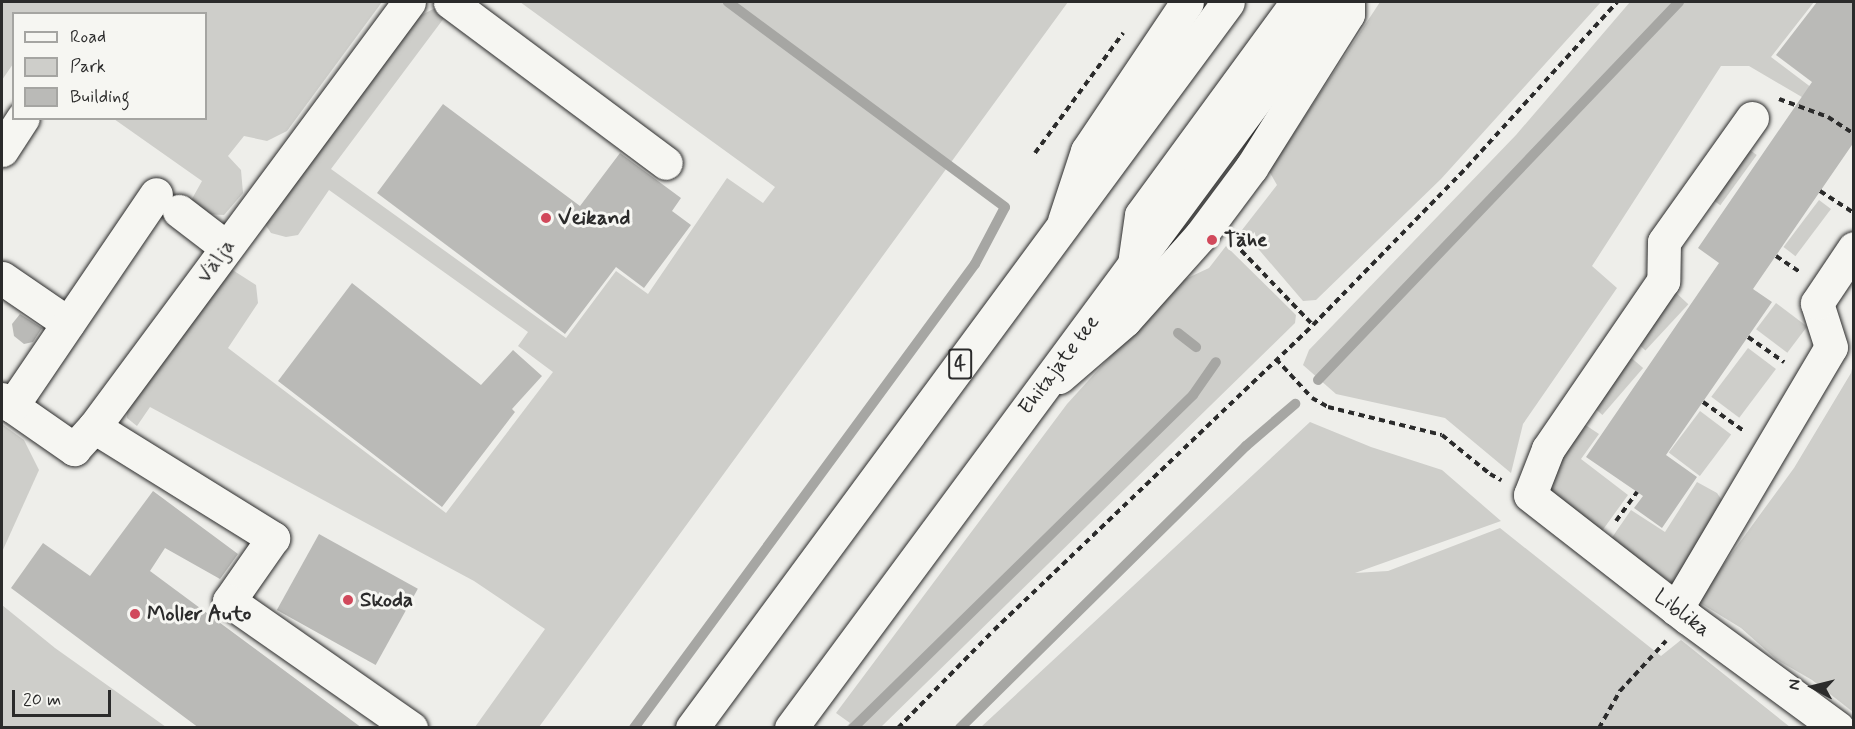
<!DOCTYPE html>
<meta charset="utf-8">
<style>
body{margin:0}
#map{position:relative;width:1855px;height:729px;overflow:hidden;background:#eeeeea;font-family:Mynerve,sans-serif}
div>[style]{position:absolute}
.green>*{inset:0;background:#cececa;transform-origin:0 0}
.stream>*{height:10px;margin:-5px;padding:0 5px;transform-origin:5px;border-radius:5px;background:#a6a6a3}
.building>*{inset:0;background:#babab7;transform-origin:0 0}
.path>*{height:4px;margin-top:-2px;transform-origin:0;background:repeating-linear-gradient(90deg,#2b2b2b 0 6px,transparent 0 10.5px)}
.roads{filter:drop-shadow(0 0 2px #2b2b2b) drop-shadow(0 0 2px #2b2b2b)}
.minor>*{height:33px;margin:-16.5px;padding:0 16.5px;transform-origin:16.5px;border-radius:16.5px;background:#f6f6f2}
.highway>*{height:33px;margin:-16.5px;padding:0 16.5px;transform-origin:16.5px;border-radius:16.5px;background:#f6f6f2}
.dots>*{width:16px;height:16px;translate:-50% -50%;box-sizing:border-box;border:3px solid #f6f6f2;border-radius:50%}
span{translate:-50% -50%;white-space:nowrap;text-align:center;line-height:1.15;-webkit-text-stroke:6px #f6f6f2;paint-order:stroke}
.shield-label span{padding:2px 4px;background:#f6f6f2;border:2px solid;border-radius:4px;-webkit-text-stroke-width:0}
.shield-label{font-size:20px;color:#2b2b2b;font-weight:700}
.poi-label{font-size:21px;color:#2b2b2b;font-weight:700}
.left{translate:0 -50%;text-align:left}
.street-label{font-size:21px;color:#2b2b2b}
.frame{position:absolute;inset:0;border:3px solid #2b2b2b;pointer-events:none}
.legend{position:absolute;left:12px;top:12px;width:195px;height:108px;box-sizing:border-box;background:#f6f6f2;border:2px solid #a5a5a2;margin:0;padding:8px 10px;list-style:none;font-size:18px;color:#2b2b2b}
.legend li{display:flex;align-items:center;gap:12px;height:30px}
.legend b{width:30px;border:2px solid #a5a5a2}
.north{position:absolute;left:1783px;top:657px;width:60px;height:60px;-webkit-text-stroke:4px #f6f6f2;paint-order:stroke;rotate:277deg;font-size:16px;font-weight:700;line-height:24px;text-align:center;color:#2b2b2b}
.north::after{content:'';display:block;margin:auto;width:21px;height:27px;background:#2b2b2b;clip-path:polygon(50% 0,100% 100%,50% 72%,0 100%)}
.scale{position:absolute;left:12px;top:690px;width:99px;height:27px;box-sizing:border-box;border:3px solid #2b2b2b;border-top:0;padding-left:8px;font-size:18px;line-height:21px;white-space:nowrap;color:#2b2b2b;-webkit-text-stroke:4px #f6f6f2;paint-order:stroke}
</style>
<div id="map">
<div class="green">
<div style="clip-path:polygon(2px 2px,382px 2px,287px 131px,267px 141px,244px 136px,228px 156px,241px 170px,243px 193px,224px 215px,202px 214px,188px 206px,202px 181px,114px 119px,206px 118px,206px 14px,14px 14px,13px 64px,2px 80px)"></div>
<div style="clip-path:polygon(520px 2px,1068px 2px,539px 727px,475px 727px,545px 629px,474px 581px,150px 407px,137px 426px,127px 418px,126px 408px,231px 269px,256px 285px,258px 303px,228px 348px,446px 513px,553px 372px,518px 346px,528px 332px,329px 190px,298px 235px,286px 237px,271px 233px,261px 218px,414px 19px,437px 7px,444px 18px,331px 169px,566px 338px,616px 271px,648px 294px,727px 178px,763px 203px,775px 187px)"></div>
<div style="clip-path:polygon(1380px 2px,1601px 2px,1441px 179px,1316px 300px,1303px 301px,1242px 230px,1277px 185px,1269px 171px)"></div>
<div style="clip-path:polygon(1630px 2px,1814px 2px,1771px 57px,1853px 119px,1853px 127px,1749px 66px,1721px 66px,1592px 266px,1617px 288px,1523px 424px,1511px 473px,1445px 418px,1336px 394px,1303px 365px,1309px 350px,1516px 135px)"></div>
<div style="left:1743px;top:145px;width:17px;height:62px;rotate:36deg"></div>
<div style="left:1819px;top:200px;width:15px;height:59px;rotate:37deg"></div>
<div style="clip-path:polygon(1226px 246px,1296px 315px,1295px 323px,881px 727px,846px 727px,850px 723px,836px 713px,1067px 404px,1177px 283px,1209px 268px)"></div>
<div style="left:1673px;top:290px;width:21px;height:63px;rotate:43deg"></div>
<div style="left:1776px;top:303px;width:39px;height:33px;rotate:37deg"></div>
<div style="left:1748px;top:348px;width:35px;height:61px;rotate:37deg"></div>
<div style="left:1628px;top:355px;width:20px;height:62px;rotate:41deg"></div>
<div style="clip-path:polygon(1853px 364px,1853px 712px,1812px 680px,1776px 659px,1741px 628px,1697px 601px,1794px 468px,1851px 373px)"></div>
<div style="left:1700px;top:411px;width:39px;height:52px;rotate:37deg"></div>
<div style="clip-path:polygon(1310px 422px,1371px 447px,1442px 470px,1501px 521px,1355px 573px,1388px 571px,1500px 528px,1661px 656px,1681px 640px,1790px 727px,981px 727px)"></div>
<div style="clip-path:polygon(1581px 422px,1599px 434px,1581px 459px,1628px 495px,1602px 531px,1550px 494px,1549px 467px)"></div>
<div style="clip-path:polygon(2px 424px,24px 440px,39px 470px,2px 552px)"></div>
<div style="clip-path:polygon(1697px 482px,1717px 493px,1725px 505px,1673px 584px,1611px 539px,1631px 510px,1665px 532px)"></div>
<div style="clip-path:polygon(2px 605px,55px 648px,166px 727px,2px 727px)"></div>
</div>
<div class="stream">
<div style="left:1178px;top:333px;width:23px;rotate:38deg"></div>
<div style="left:1318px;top:380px;width:523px;rotate:-46.32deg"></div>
<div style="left:634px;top:728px;width:576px;rotate:-53.69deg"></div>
<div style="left:975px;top:264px;width:64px;rotate:-62.2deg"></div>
<div style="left:1005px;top:207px;width:345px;rotate:-143.5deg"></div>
<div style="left:853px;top:728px;width:476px;rotate:-44.4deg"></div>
<div style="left:1193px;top:395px;width:40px;rotate:-55.1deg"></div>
<div style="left:960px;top:728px;width:402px;rotate:-44.6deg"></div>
<div style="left:1246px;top:446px;width:65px;rotate:-40.6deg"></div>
</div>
<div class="building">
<div style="clip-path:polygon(1817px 2px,1854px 2px,1854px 142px,1753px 289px,1772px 302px,1666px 455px,1697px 477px,1662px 528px,1634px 508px,1643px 496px,1586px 457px,1719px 263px,1698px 248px,1812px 82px,1776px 55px)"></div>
<div style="clip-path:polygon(443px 104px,580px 206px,620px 153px,681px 198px,672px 211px,691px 225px,644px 288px,616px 267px,565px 334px,377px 193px)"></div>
<div style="clip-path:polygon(352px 283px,481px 385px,513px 350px,542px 376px,512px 409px,515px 412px,442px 507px,278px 381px)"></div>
<div style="clip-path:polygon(20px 314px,42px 328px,33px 342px,24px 344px,14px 336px,12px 324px)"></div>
<div style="clip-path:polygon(153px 491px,238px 554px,220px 579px,165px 548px,150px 571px,362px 728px,199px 728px,11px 588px,43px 543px,90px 576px)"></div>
<div style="left:319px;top:534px;width:113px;height:87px;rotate:29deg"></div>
</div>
<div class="path">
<div style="left:1779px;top:99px;width:52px;rotate:20.2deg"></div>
<div style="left:1828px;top:117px;width:31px;rotate:33deg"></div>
<div style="left:1035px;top:153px;width:149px;rotate:-53.7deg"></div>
<div style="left:1820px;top:191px;width:40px;rotate:32.9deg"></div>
<div style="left:1234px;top:243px;width:114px;rotate:46.1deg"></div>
<div style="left:1776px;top:256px;width:29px;rotate:34deg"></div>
<div style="left:1748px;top:337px;width:44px;rotate:34.8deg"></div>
<div style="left:1276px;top:359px;width:53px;rotate:47.3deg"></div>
<div style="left:1312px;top:398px;width:18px;rotate:29deg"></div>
<div style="left:1328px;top:407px;width:117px;rotate:13.8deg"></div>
<div style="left:1442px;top:435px;width:62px;rotate:39.1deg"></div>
<div style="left:1490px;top:474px;width:13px;rotate:29deg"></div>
<div style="left:1703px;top:402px;width:50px;rotate:35.3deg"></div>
<div style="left:1616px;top:521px;width:36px;rotate:-54deg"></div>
<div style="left:898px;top:728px;width:137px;rotate:-45.6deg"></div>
<div style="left:994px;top:630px;width:441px;rotate:-43.7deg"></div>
<div style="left:1313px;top:325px;width:221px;rotate:-45.7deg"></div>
<div style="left:1467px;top:167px;width:223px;rotate:-47.7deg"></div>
<div style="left:1599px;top:728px;width:43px;rotate:-60.4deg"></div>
<div style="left:1620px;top:691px;width:68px;rotate:-47.4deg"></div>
</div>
<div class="roads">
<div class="minor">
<div style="left:450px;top:2px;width:269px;rotate:36.7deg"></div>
<div style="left:1752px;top:118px;width:152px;rotate:125.4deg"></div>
<div style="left:1664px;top:242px;width:39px;rotate:91deg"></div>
<div style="left:1663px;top:281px;width:204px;rotate:124.4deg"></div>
<div style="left:1548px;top:449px;width:49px;rotate:111.4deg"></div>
<div style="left:1530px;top:495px;width:200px;rotate:37.9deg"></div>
<div style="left:1688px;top:618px;width:186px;rotate:36.3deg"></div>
<div style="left:2px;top:150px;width:38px;rotate:-57deg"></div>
<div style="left:179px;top:211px;width:59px;rotate:37.5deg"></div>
<div style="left:1064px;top:221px;width:74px;rotate:-71.8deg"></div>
<div style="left:1087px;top:151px;width:179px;rotate:-56.1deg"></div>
<div style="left:1134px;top:264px;width:49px;rotate:-81.9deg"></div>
<div style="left:1141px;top:215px;width:264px;rotate:-53.8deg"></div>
<div style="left:2px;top:278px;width:80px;rotate:34.3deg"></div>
<div style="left:1059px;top:377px;width:87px;rotate:-40.8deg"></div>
<div style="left:1125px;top:320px;width:114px;rotate:-48.2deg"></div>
<div style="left:1201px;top:235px;width:84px;rotate:-53.3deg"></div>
<div style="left:1251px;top:168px;width:182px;rotate:-57.8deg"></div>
<div style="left:1348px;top:14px;width:12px;rotate:-90deg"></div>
<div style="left:2px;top:399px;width:88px;rotate:34.8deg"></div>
<div style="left:74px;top:449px;width:30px;rotate:-48deg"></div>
<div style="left:94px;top:427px;width:529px;rotate:-53.46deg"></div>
<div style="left:12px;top:406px;width:256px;rotate:-55.8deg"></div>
<div style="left:94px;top:427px;width:211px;rotate:31.8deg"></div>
<div style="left:273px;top:538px;width:77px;rotate:124.9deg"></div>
<div style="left:229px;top:601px;width:222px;rotate:34.9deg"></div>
<div style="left:1676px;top:609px;width:304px;rotate:-59.4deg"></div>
<div style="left:1831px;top:347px;width:46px;rotate:-107.7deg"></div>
<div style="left:1817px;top:303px;width:66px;rotate:-56.1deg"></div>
</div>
<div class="highway">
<div style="left:692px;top:728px;width:902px;rotate:-53.56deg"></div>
<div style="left:791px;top:728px;width:903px;rotate:-53.51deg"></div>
</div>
</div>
<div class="dots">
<div style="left:546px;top:218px;background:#d1495b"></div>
<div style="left:1212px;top:240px;background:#d1495b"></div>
<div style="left:348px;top:600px;background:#d1495b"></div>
<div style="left:135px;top:614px;background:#d1495b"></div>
</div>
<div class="shield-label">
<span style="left:960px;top:364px">4</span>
</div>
<div class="poi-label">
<span class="left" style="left:558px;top:218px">Veikand</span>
<span class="left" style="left:1224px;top:240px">Tähe</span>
<span class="left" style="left:360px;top:600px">Skoda</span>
<span class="left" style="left:147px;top:614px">Moller Auto</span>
</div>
<div class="street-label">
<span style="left:216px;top:261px;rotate:-54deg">Välja</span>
<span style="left:1059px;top:365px;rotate:-53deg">Ehitajate tee</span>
<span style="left:1682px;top:613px;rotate:37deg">Liblika</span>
</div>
<div class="frame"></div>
<ul class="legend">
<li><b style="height:8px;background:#f6f6f2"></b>Road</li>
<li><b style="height:16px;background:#cececa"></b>Park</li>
<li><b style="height:16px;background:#babab7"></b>Building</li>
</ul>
<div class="north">N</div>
<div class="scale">20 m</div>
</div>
